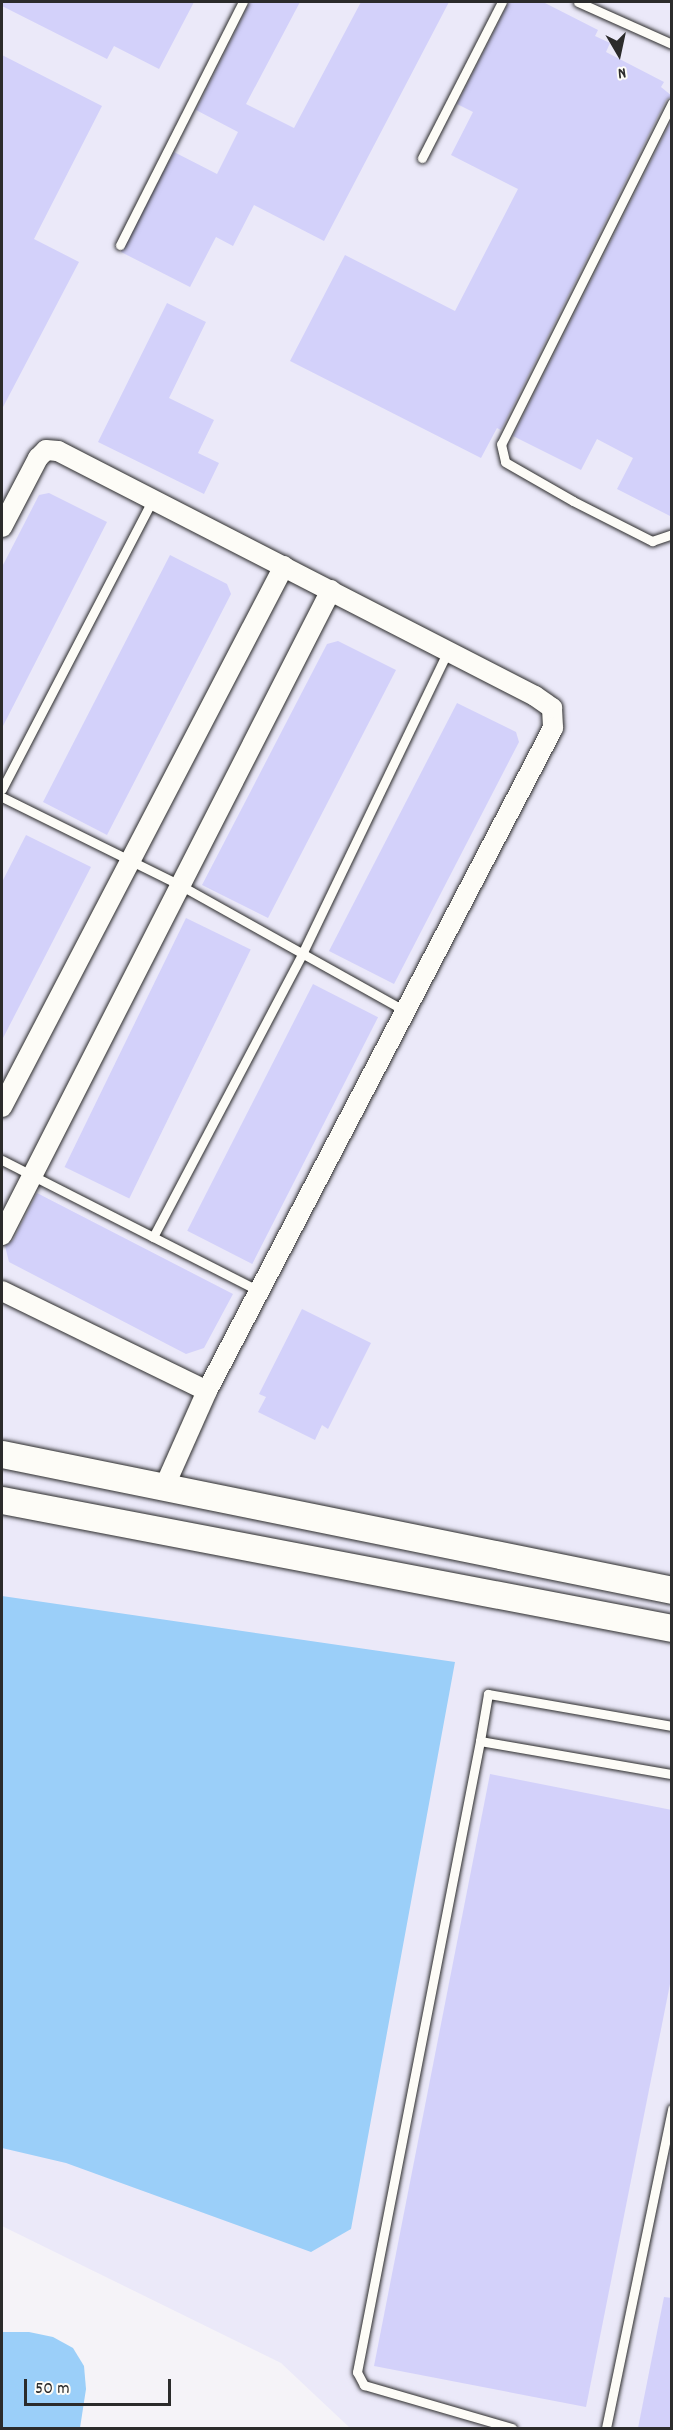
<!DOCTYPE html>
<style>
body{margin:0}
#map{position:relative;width:673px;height:2430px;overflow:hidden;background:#f5f3f8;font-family:Dekko,sans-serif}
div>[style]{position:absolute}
.built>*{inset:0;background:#ebe9f9}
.water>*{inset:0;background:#9bcff9}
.building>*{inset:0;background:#d3d1fa;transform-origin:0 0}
.roads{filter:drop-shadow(0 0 2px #2b2b2b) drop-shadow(0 0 2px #2b2b2b)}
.lane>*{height:9px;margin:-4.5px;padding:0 4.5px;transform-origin:4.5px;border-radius:4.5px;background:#fdfcf7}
.street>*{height:20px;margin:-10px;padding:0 10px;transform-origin:10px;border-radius:10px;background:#fdfcf7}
.secondary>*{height:27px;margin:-13.5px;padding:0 13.5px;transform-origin:13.5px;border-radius:13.5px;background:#fdfcf7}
span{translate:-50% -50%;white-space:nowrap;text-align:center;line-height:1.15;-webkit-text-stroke:4.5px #fdfcf7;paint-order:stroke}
.frame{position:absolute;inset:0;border:3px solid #2b2b2b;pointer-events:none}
.north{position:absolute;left:589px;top:24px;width:60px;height:60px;-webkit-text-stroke:4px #fdfcf7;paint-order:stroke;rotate:171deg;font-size:16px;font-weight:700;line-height:24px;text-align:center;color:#2b2b2b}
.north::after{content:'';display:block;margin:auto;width:21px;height:27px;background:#2b2b2b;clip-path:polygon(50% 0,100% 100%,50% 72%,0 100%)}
.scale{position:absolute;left:24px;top:2379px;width:147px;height:27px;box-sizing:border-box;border:3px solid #2b2b2b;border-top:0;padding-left:8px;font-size:18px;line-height:21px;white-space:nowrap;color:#2b2b2b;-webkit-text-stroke:4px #fdfcf7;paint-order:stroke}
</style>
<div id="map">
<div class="built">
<div style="clip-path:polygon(2px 2px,671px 2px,671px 2428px,350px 2428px,281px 2363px,2px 2226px)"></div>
</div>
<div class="water">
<div style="clip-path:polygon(2px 1596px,455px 1662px,351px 2229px,311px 2252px,66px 2163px,2px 2148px)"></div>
<div style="clip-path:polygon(2px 2332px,29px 2332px,53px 2337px,73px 2348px,84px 2366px,86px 2389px,80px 2428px,2px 2428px)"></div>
</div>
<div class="building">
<div style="clip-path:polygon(2px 2px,194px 2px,159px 69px,114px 46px,107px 59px,2px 6px)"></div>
<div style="clip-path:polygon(250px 2px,300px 2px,246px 104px,294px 128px,361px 2px,449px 2px,324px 241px,254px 205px,233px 246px,216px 237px,190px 287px,121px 252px,174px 152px,217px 174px,238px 132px,196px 110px)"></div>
<div style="clip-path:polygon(509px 2px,543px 2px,598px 30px,595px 36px,610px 43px,606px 52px,664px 82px,661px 87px,672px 96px,666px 100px,501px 430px,497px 428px,481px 458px,290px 361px,345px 255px,455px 311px,518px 189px,451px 155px,473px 112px,457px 104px)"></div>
<div style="clip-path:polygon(2px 55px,102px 106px,34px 239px,79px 262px,2px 409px)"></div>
<div style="clip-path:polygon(672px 119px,672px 517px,617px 489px,633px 458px,597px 439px,581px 470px,513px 436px)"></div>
<div style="clip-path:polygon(167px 303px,206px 322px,169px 398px,214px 420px,198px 453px,219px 463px,204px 494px,98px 442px)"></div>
<div style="clip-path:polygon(49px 493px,107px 522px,2px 728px,2px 567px,39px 495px)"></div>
<div style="clip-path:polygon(170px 555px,227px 584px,231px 594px,107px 835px,43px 802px)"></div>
<div style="clip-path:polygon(338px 641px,396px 670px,268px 918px,202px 885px,327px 644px)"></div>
<div style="clip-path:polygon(457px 703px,516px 732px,519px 742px,394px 984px,329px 951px)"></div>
<div style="clip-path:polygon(26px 835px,91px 867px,2px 1040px,2px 882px)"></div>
<div style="left:186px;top:918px;width:72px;height:277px;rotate:26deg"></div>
<div style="left:313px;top:984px;width:73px;height:277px;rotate:27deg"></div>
<div style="clip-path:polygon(37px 1193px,233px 1294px,204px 1348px,186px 1354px,9px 1262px,5px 1246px,13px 1240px)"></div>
<div style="clip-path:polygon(302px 1309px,371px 1343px,328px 1429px,322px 1425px,315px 1440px,258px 1412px,266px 1397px,259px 1394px)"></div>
<div style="clip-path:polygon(490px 1774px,672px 1810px,672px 1974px,586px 2407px,374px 2366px)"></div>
<div style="clip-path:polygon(664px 2297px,672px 2298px,672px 2428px,638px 2428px)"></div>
</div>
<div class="roads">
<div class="lane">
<div style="left:578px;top:2px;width:103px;rotate:24.1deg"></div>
<div style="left:672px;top:103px;width:381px;rotate:116.6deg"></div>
<div style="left:501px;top:444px;width:18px;rotate:77deg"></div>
<div style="left:505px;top:462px;width:78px;rotate:29.8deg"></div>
<div style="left:573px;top:501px;width:89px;rotate:26.9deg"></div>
<div style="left:652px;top:541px;width:21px;rotate:-19deg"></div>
<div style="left:422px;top:158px;width:175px;rotate:-62.9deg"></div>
<div style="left:120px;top:245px;width:272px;rotate:-63.2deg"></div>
<div style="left:2px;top:789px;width:327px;rotate:-62.5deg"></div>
<div style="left:2px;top:797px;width:199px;rotate:26.3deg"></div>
<div style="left:180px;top:885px;width:258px;rotate:29.2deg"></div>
<div style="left:2px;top:1160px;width:288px;rotate:27deg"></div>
<div style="left:153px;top:1237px;width:322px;rotate:-62.2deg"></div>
<div style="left:303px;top:952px;width:334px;rotate:-64.3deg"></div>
<div style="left:672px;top:1726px;width:187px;rotate:-170.1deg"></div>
<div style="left:488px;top:1694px;width:48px;rotate:99.7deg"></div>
<div style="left:480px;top:1741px;width:195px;rotate:9.8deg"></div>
<div style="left:480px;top:1741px;width:643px;rotate:101.03deg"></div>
<div style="left:357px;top:2372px;width:15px;rotate:62deg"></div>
<div style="left:364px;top:2385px;width:154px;rotate:16.2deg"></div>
<div style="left:606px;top:2428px;width:326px;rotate:-78.3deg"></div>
</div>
<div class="street">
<div style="left:2px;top:527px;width:78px;rotate:-62.4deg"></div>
<div style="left:38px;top:458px;width:11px;rotate:-45deg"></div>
<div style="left:46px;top:450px;width:12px;rotate:5deg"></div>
<div style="left:58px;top:451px;width:536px;rotate:27.19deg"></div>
<div style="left:535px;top:696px;width:21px;rotate:35deg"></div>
<div style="left:552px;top:708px;width:20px;rotate:87deg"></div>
<div style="left:553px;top:728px;width:748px;rotate:117.56deg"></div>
<div style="left:207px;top:1391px;width:108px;rotate:114deg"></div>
<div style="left:2px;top:1107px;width:610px;rotate:-62.47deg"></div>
<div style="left:2px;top:1235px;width:724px;rotate:-62.97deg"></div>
<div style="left:2px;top:1291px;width:228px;rotate:26deg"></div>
</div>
<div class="secondary">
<div style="left:2px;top:1454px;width:684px;rotate:11.47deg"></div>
<div style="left:2px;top:1500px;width:682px;rotate:10.82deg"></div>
</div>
</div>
<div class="frame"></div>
<div class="north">N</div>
<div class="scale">50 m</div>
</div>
